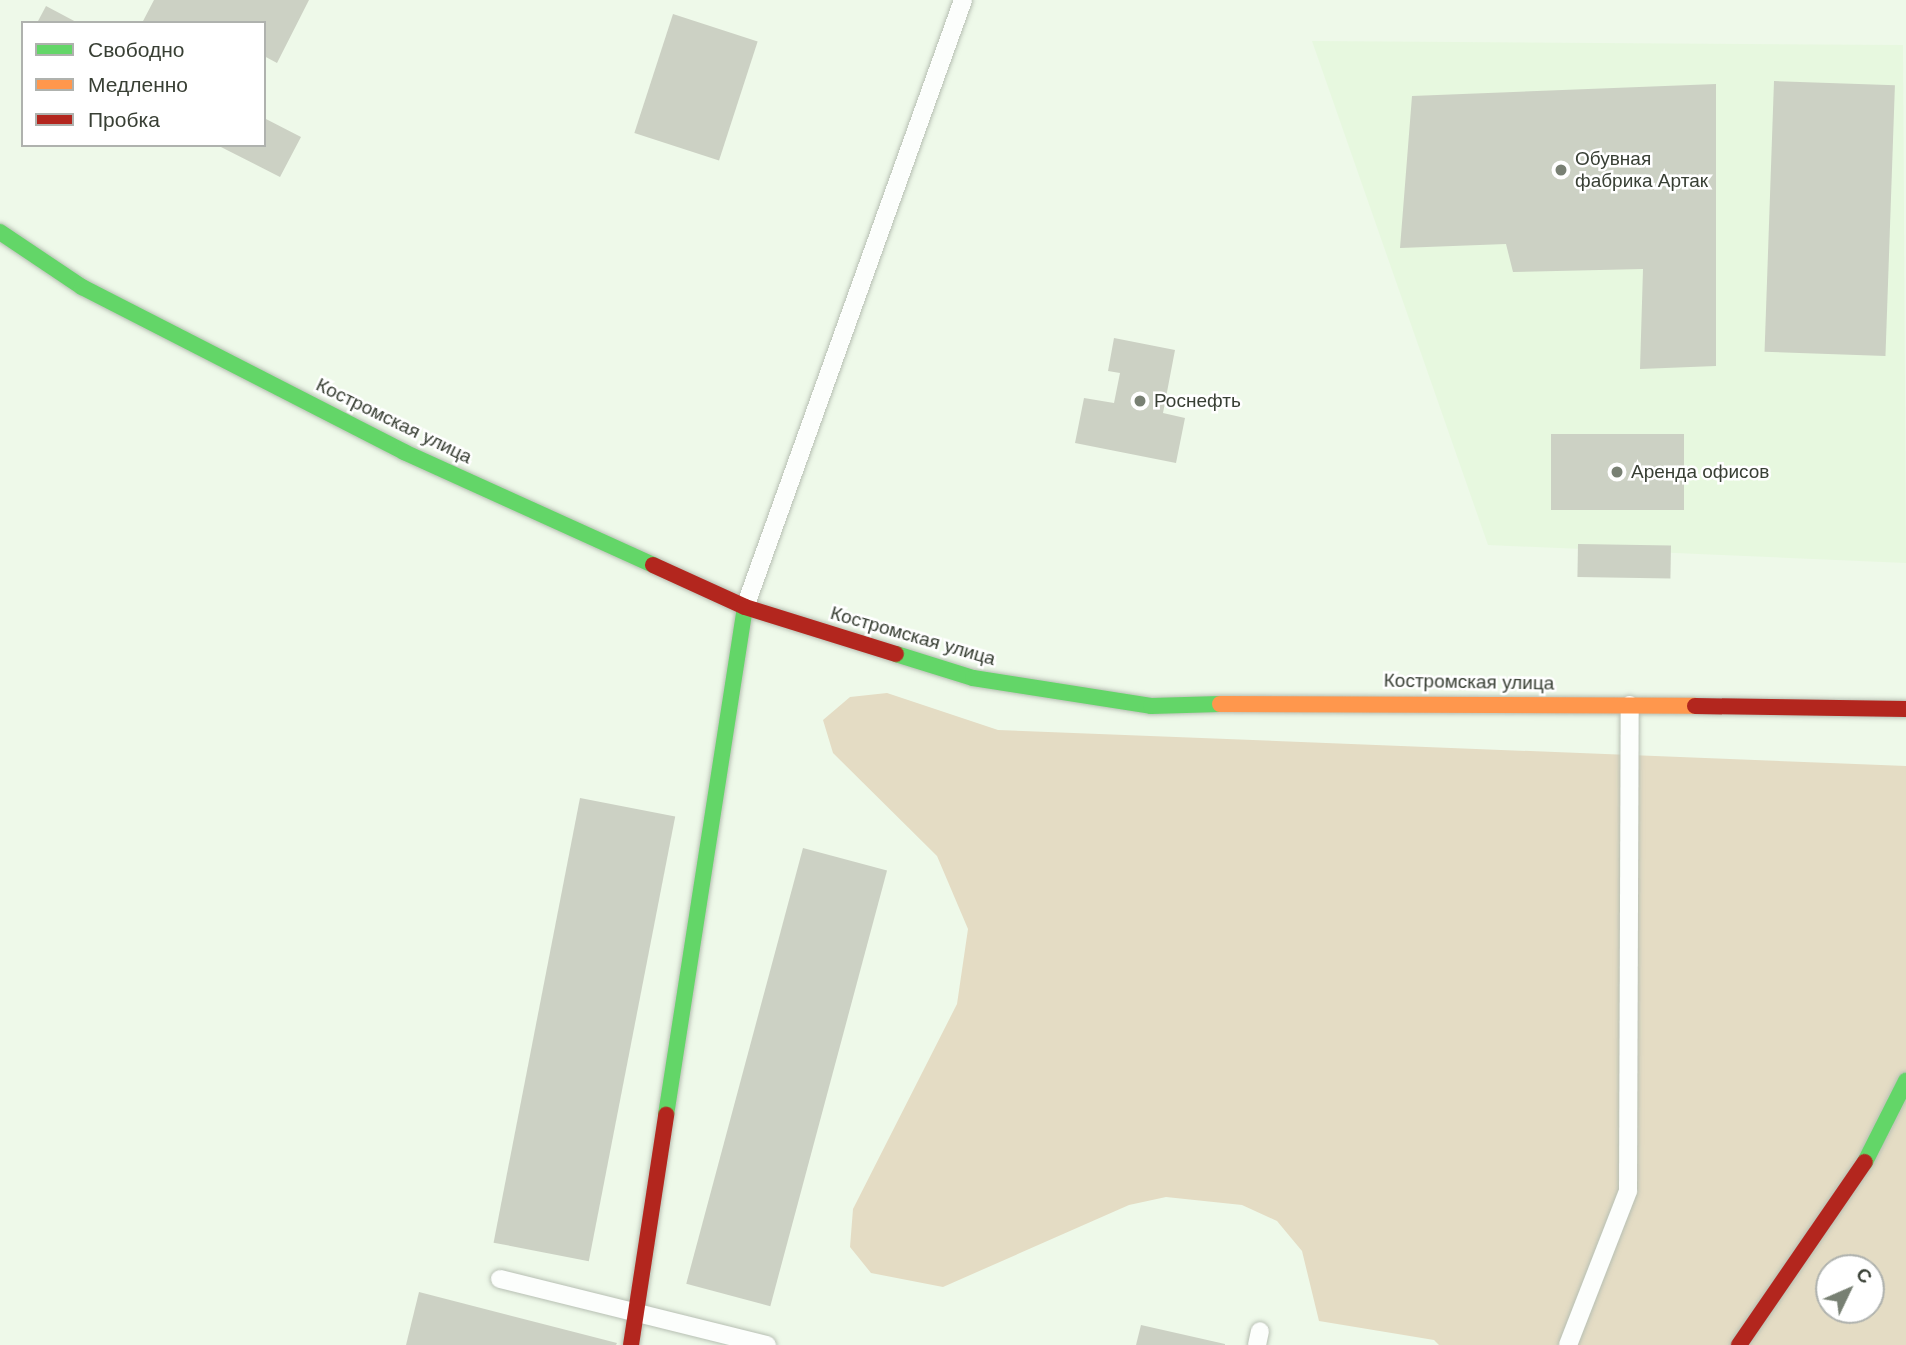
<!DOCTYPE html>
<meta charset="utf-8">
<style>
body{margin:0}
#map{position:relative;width:1906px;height:1345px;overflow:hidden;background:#eef9e9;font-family:Arial,sans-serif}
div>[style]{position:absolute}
.built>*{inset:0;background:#e7f8df}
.green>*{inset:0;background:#e4dcc4}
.building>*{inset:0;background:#ccd1c4;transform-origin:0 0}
.roads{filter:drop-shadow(0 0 2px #b7bfb3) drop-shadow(0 0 2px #b7bfb3)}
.lane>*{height:18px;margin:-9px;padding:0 9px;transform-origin:9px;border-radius:9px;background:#fcfefc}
.fast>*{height:16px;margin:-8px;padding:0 8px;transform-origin:8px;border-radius:8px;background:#63d668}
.slow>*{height:16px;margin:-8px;padding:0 8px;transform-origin:8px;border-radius:8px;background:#ff974d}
.jam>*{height:16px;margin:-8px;padding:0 8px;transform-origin:8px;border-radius:8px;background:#b3261e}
.dots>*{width:19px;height:19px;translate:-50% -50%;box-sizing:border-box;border:4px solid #fff;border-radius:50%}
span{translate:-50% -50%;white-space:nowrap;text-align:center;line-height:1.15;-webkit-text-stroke:5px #fff;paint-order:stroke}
.poi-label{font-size:19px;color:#383f34}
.left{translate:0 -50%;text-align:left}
.street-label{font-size:19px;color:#383f34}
.legend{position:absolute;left:21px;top:21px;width:245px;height:126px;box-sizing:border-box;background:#fff;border:2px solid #afb2ae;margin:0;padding:9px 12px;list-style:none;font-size:21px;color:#383f34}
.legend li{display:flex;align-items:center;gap:14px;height:35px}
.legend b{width:35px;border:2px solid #afb2ae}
.north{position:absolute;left:1815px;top:1254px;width:70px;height:70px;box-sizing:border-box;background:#fff;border:2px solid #afb2ae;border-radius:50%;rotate:46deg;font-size:19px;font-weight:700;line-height:28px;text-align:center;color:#383f34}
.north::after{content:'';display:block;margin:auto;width:24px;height:32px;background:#788073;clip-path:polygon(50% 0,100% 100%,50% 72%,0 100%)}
</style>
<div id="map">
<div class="built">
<div style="clip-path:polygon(1312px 41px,1903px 45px,1906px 563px,1488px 545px)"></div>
</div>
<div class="green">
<div style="clip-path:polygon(evenodd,887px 693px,998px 730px,1906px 766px,1906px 1345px,1439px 1345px,1434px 1340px,1319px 1321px,1302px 1251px,1277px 1221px,1242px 1205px,1166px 1197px,1129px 1205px,943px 1287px,871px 1273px,850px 1247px,853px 1209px,957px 1004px,968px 929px,937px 856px,833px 753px,823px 720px,850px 697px,887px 693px,1829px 1268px,1871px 1268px,1871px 1310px,1829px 1310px,1829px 1268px)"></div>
</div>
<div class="building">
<div style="clip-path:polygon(154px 0,309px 0,277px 63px,264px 56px,264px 23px,142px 23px)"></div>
<div style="clip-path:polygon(46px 6px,78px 23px,37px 23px)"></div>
<div style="left:673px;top:14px;width:89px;height:125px;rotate:18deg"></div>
<div style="left:1774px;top:81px;width:121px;height:271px;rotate:2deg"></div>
<div style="clip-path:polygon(1716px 84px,1716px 366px,1640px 369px,1643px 269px,1513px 272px,1506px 244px,1400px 248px,1412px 96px)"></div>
<div style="clip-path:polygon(264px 118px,301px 137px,280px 177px,217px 145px,264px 145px)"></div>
<div style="clip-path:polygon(1114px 338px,1175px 350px,1163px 413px,1185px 418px,1176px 463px,1075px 443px,1084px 398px,1114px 403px,1120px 373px,1108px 371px)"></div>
<div style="left:1684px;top:434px;width:76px;height:133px;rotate:90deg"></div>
<div style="left:1578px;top:544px;width:93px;height:33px;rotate:1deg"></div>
<div style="left:580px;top:798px;width:97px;height:453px;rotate:11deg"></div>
<div style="left:803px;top:848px;width:87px;height:451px;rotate:15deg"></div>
<div style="clip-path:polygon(419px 1292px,617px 1343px,616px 1345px,406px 1345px)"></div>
<div style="clip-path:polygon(1141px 1325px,1225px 1344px,1225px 1345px,1136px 1345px)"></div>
</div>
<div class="roads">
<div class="lane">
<div style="left:745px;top:607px;width:645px;rotate:-70.24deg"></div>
<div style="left:500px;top:1279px;width:275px;rotate:13.9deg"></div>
<div style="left:1257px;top:1345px;width:14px;rotate:-78deg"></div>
<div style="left:1568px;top:1345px;width:165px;rotate:-68.7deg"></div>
<div style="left:1628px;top:1191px;width:486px;rotate:-89.8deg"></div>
</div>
<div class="fast">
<div style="left:0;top:232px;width:99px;rotate:33.9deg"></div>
<div style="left:82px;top:287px;width:362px;rotate:27.1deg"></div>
<div style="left:404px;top:452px;width:273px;rotate:24.4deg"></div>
<div style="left:896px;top:654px;width:81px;rotate:17.3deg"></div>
<div style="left:973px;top:678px;width:180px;rotate:8.9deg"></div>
<div style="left:1151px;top:706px;width:69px;rotate:-1.7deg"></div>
<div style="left:666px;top:1115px;width:514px;rotate:-81.16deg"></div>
<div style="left:1865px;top:1162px;width:91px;rotate:-63.2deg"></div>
</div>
<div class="slow">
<div style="left:1220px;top:704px;width:475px;rotate:0.2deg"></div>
</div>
<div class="jam">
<div style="left:653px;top:565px;width:101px;rotate:24.5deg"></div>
<div style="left:745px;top:607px;width:158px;rotate:17.3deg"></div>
<div style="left:1695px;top:706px;width:211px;rotate:0.8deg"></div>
<div style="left:631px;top:1345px;width:233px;rotate:-81.3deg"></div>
<div style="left:1739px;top:1345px;width:222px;rotate:-55.5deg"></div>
</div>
</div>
<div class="dots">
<div style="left:1561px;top:170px;background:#788073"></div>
<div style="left:1140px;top:401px;background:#788073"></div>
<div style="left:1617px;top:472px;background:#788073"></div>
</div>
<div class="poi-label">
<span class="left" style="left:1575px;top:170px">Обувная<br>фабрика Артак</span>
<span class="left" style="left:1154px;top:401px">Роснефть</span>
<span class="left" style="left:1631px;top:472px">Аренда офисов</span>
</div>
<div class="street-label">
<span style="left:394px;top:421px;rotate:26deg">Костромская улица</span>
<span style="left:913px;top:636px;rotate:16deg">Костромская улица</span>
<span style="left:1469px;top:682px;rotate:1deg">Костромская улица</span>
</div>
<ul class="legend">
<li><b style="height:9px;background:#63d668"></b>Свободно</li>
<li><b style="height:9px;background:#ff974d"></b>Медленно</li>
<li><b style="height:9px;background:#b3261e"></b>Пробка</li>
</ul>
<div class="north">С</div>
</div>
